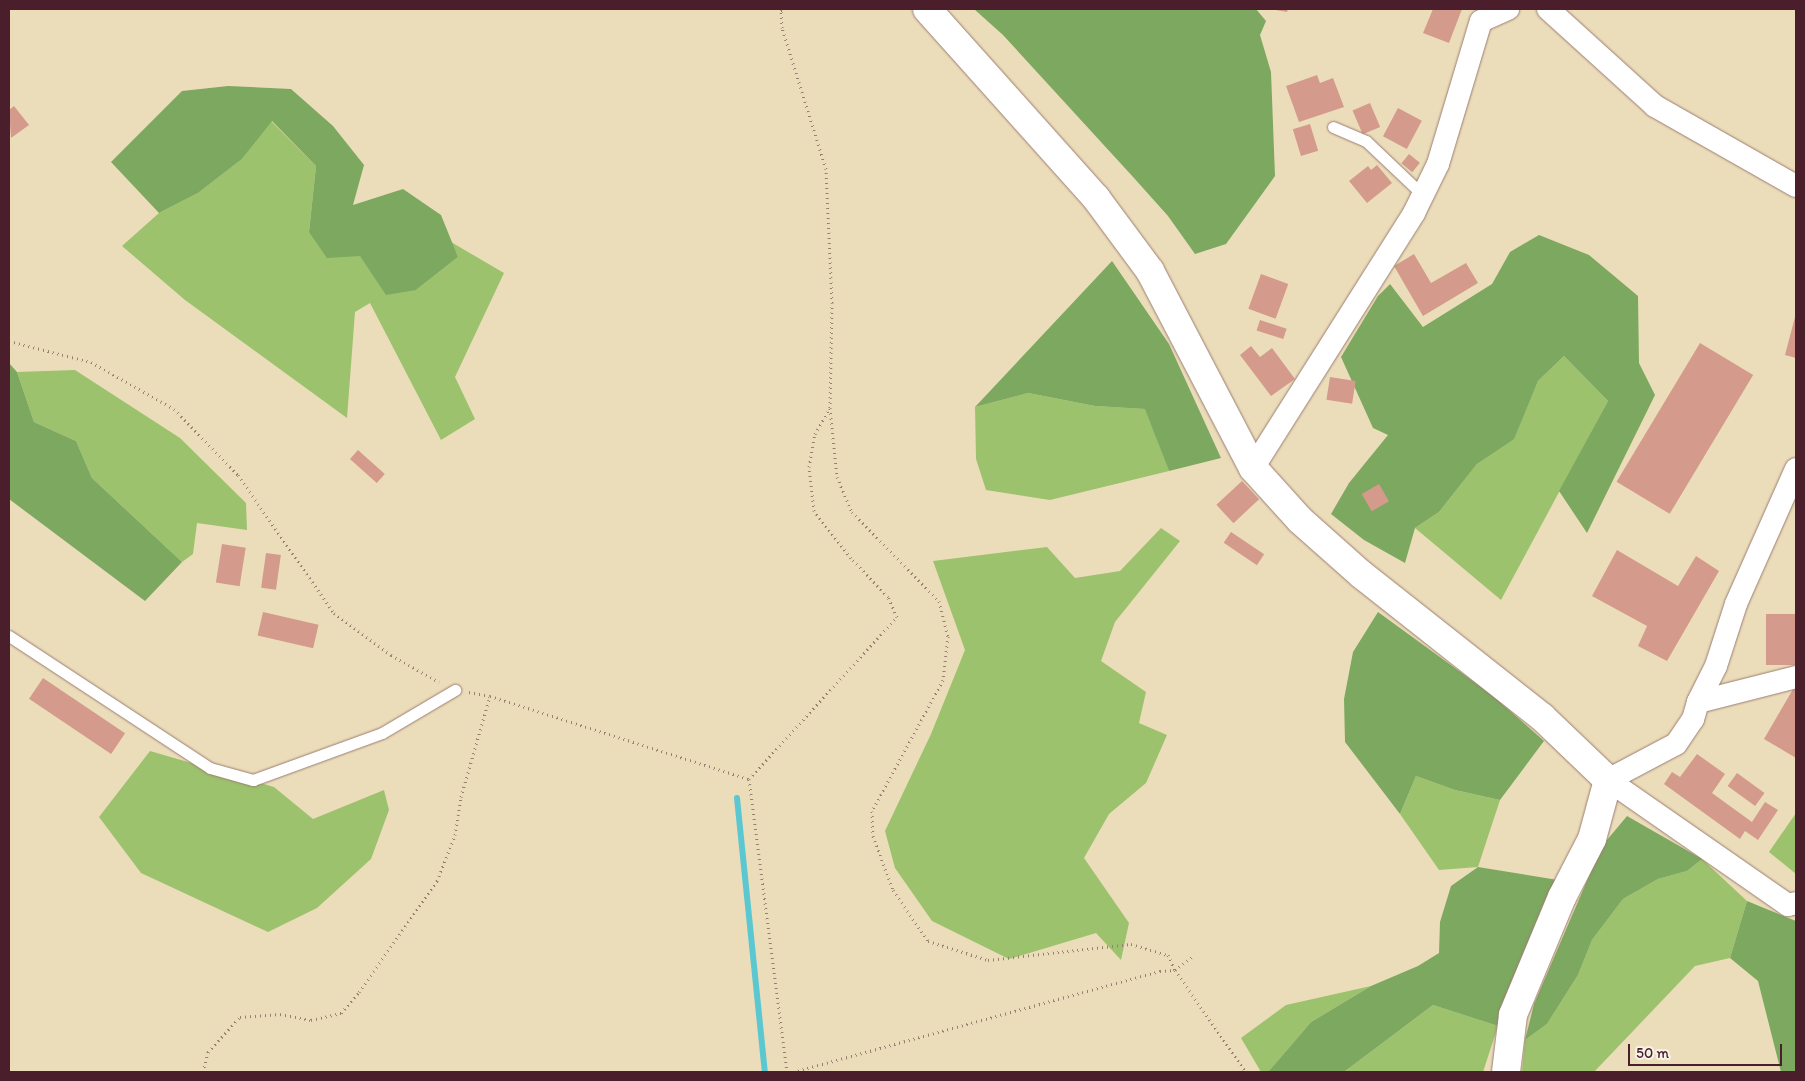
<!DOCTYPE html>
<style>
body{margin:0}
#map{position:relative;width:1805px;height:1081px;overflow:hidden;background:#ecddba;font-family:Itim,sans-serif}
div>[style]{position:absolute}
.green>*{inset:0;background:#9cc26d}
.forest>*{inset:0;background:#7da860}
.stream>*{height:6px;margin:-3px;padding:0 3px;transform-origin:3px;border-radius:3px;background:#5bc8d1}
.building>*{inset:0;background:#d49a8c;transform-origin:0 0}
.path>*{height:3px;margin-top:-1.5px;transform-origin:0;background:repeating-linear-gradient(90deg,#9b7e72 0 1px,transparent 0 5px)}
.roads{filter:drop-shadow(0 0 1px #9b7e72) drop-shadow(0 0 1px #9b7e72)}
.service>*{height:11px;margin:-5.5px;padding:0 5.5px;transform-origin:5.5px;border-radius:5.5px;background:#fff}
.minor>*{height:22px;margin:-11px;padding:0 11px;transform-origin:11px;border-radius:11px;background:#fff}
.tertiary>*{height:28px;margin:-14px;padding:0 14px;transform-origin:14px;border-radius:14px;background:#fff}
span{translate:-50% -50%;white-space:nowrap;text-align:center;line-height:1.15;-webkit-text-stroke:5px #f7f3e8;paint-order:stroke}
.frame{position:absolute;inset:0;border:10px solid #4a1f2b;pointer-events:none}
.scale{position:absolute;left:1628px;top:1044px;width:154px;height:22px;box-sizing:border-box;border:2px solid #4a1f2b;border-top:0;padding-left:6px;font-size:15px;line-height:18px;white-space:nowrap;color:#4a1f2b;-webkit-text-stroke:4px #f7f3e8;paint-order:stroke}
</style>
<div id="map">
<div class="green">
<div style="clip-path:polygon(271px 121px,316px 166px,309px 232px,360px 256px,416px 290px,458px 257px,451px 242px,504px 273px,455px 377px,475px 419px,441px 440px,370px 303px,355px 312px,347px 418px,185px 300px,122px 246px,159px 213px,198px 193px,242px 159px)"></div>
<div style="clip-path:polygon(1564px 356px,1608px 401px,1501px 600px,1415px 528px,1439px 512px,1477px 464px,1513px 438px,1538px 381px)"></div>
<div style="clip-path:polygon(75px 370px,180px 438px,246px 503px,247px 530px,197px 523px,193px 554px,182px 562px,92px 478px,76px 441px,34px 422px,17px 372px)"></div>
<div style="clip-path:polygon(1028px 393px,1095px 406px,1146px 409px,1169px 471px,1050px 500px,986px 490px,976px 459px,975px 407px)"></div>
<div style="clip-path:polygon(1161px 528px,1180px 541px,1115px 622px,1101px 661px,1146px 692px,1139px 723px,1167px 735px,1146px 783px,1109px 814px,1084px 858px,1129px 923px,1121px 960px,1096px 933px,1009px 959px,932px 921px,895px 868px,885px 831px,931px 734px,965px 650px,933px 561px,1047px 547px,1075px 578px,1120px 571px)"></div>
<div style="clip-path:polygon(150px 751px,274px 787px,313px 819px,384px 790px,389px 810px,371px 859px,317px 908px,268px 932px,141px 873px,99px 817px)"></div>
<div style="clip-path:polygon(1416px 776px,1455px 790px,1500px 800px,1478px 867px,1439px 870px,1400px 814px)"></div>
<div style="clip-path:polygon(1796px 813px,1796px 874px,1769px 852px)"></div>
<div style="clip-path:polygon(1702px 859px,1747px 901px,1730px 958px,1695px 966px,1594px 1072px,1522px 1072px,1525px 1040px,1547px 1024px,1578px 975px,1592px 940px,1623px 899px,1658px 879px,1687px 871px)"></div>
<div style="clip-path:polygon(1371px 986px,1311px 1022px,1268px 1072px,1261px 1072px,1241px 1038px,1286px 1005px)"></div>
<div style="clip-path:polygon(1433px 1005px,1498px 1026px,1483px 1072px,1344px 1072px)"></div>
</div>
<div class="forest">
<div style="clip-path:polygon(974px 9px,1256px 9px,1266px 21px,1260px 35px,1271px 72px,1275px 176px,1226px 244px,1195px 254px,1168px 216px,1134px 178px,1003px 35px)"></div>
<div style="clip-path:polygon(228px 86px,291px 89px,333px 126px,364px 165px,353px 205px,403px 189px,441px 215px,458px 257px,416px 290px,386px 295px,360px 256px,327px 258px,309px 232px,316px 166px,272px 121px,242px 159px,198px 193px,159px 213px,111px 162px,182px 91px)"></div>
<div style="clip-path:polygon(1539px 235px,1589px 255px,1638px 296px,1639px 363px,1655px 395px,1587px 533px,1559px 491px,1608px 401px,1564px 356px,1538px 381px,1514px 439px,1477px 464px,1439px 512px,1415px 528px,1405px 563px,1364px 540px,1331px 514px,1349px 483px,1388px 435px,1373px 428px,1341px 357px,1378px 296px,1390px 284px,1423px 327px,1492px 284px,1510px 252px)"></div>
<div style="clip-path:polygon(1112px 261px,1169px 344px,1221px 458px,1169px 471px,1145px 409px,1095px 406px,1028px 393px,975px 407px)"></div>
<div style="clip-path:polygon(9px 363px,17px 372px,34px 422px,76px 441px,92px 478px,182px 562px,145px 601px,9px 499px)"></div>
<div style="clip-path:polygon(1378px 612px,1492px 695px,1544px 741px,1500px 800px,1455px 790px,1416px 776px,1400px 814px,1345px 742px,1344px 699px,1353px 652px)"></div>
<div style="clip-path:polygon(1627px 816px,1702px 859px,1687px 871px,1658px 879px,1623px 899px,1592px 940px,1578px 975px,1547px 1024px,1525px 1040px,1534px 1004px,1602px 846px)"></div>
<div style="clip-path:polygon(1478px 867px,1558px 880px,1498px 1026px,1433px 1005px,1344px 1072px,1268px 1072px,1311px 1022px,1371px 986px,1418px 966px,1439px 953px,1440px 922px,1451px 886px)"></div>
<div style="clip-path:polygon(1747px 901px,1796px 921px,1796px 1072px,1781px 1072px,1758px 981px,1730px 958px)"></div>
</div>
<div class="stream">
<div style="left:737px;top:798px;width:275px;rotate:84.2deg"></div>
</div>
<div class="building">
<div style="clip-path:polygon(1270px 9px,1288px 9px,1287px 12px)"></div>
<div style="clip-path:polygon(1433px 9px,1462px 9px,1449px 43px,1423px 33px)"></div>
<div style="clip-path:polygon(1317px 75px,1320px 83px,1333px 78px,1344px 107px,1299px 122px,1286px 86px)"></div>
<div style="left:1370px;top:103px;width:26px;height:19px;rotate:67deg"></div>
<div style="clip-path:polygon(14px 106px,29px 125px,11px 138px,9px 110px)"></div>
<div style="left:1398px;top:108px;width:27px;height:32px;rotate:28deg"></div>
<div style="left:1310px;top:124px;width:28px;height:18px;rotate:73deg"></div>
<div style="left:1409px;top:154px;width:14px;height:12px;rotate:39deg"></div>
<div style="clip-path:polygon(1377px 165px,1392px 183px,1367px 203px,1349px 181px,1368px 166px,1371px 170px)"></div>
<div style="clip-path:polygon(1414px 254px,1431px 283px,1466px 263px,1478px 283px,1423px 316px,1394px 266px)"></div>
<div style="left:1261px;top:274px;width:29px;height:37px;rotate:20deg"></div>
<div style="clip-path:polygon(1796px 313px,1796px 358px,1785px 355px)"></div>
<div style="left:1260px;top:320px;width:28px;height:11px;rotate:18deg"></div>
<div style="left:1700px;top:343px;width:62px;height:162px;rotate:31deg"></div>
<div style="clip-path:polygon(1251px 346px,1260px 357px,1272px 348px,1295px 379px,1271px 396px,1240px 355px)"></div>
<div style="left:1330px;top:377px;width:26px;height:23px;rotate:9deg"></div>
<div style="left:358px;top:450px;width:36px;height:12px;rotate:42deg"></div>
<div style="left:1242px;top:481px;width:25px;height:35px;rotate:47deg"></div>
<div style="left:1379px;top:484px;width:20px;height:20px;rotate:60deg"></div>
<div style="left:1231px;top:532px;width:40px;height:13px;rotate:34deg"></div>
<div style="left:222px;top:544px;width:24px;height:39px;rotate:9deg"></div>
<div style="clip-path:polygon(1617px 550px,1678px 586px,1696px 556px,1719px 571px,1667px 661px,1638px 646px,1647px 626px,1592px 596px)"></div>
<div style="left:266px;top:553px;width:15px;height:35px;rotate:8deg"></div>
<div style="left:263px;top:612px;width:57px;height:24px;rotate:13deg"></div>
<div style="left:1796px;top:614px;width:51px;height:30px;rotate:90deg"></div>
<div style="left:43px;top:678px;width:99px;height:25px;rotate:34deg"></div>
<div style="clip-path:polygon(1796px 684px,1796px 758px,1764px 739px)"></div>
<div style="clip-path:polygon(1697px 754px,1725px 774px,1712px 793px,1752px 822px,1765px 802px,1778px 810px,1758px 840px,1745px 831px,1740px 839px,1664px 784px,1672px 772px,1680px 777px)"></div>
<div style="left:1737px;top:773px;width:34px;height:16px;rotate:36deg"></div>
</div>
<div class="path">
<div style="left:9px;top:341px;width:85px;rotate:14.4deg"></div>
<div style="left:91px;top:362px;width:95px;rotate:29.5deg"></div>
<div style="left:174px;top:409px;width:92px;rotate:45.9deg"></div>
<div style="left:238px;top:475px;width:168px;rotate:55.2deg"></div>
<div style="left:334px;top:613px;width:71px;rotate:36.4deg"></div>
<div style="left:391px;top:655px;width:55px;rotate:29.4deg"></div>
<div style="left:830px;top:408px;width:69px;rotate:84.2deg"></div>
<div style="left:837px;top:477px;width:38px;rotate:67deg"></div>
<div style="left:852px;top:512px;width:124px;rotate:45.7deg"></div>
<div style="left:939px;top:601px;width:36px;rotate:76deg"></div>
<div style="left:948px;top:636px;width:44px;rotate:96.5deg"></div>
<div style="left:943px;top:680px;width:149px;rotate:118.5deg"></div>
<div style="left:872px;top:811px;width:25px;rotate:88deg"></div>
<div style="left:873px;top:836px;width:58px;rotate:69.7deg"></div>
<div style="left:893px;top:890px;width:62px;rotate:55.5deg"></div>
<div style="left:928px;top:941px;width:63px;rotate:17.6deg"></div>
<div style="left:988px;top:960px;width:144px;rotate:-6.4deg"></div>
<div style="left:1131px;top:944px;width:39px;rotate:17deg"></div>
<div style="left:1168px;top:955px;width:17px;rotate:65deg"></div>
<div style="left:1175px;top:970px;width:124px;rotate:55.2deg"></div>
<div style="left:469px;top:692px;width:21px;rotate:11deg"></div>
<div style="left:490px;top:696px;width:272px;rotate:17.8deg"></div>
<div style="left:749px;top:779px;width:295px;rotate:82.6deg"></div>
<div style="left:749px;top:779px;width:219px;rotate:-47.6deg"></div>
<div style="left:897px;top:617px;width:22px;rotate:-114deg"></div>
<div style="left:888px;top:597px;width:54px;rotate:-133.5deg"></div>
<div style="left:851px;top:558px;width:60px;rotate:-128.2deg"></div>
<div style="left:814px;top:511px;width:44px;rotate:-96.5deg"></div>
<div style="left:809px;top:467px;width:34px;rotate:-80deg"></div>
<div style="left:815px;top:434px;width:30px;rotate:-60deg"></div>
<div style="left:830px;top:408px;width:105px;rotate:-88.9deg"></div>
<div style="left:832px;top:303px;width:134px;rotate:-92.6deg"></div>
<div style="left:826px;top:169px;width:148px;rotate:-107.3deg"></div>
<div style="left:782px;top:28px;width:17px;rotate:-93deg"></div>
<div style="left:781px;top:11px;width:4px;rotate:-34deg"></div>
<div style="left:203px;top:1072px;width:21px;rotate:-76deg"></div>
<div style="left:208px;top:1052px;width:47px;rotate:-47.6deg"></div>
<div style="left:240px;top:1017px;width:40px;rotate:-4.3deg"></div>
<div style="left:280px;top:1014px;width:32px;rotate:11deg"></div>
<div style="left:311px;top:1020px;width:31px;rotate:-13deg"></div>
<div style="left:341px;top:1013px;width:28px;rotate:-49deg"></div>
<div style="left:359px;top:992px;width:136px;rotate:-54.9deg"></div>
<div style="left:437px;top:881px;width:49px;rotate:-68.6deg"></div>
<div style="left:455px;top:835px;width:38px;rotate:-81deg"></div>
<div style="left:461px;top:797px;width:105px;rotate:-74deg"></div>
<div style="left:793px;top:1072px;width:381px;rotate:-15.4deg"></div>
<div style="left:1160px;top:971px;width:15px;rotate:-4deg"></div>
<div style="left:1175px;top:970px;width:21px;rotate:-37deg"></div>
</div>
<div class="roads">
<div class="service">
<div style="left:1333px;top:127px;width:36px;rotate:23deg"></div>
<div style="left:1366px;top:141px;width:79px;rotate:43.5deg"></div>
<div style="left:9px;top:636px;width:240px;rotate:33.3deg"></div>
<div style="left:210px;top:768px;width:45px;rotate:15.6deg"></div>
<div style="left:253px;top:780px;width:137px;rotate:-20deg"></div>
<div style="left:382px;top:733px;width:85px;rotate:-30.5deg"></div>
</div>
<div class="minor">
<div style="left:1548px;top:9px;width:144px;rotate:42.2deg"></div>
<div style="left:1655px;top:106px;width:162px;rotate:29.6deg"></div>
<div style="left:1253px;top:468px;width:302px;rotate:-57.7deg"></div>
<div style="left:1414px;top:213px;width:55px;rotate:-63.9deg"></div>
<div style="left:1438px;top:164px;width:149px;rotate:-73.3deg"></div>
<div style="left:1481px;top:21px;width:30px;rotate:-24deg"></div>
<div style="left:1796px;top:469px;width:148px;rotate:114deg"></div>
<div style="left:1736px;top:604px;width:65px;rotate:107.9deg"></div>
<div style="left:1716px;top:666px;width:40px;rotate:116.6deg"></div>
<div style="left:1698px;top:702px;width:18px;rotate:106deg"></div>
<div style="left:1693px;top:719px;width:30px;rotate:124deg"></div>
<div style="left:1676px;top:744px;width:77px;rotate:152.1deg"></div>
<div style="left:1608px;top:780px;width:219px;rotate:34.8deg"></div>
<div style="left:1788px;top:905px;width:8px;rotate:-14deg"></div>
<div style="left:1698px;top:702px;width:101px;rotate:-14.3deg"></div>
</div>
<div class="tertiary">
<div style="left:927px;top:9px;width:254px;rotate:48.2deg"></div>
<div style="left:1096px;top:198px;width:91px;rotate:53.5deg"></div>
<div style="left:1150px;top:271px;width:222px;rotate:62.4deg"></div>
<div style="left:1253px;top:468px;width:70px;rotate:47.9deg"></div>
<div style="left:1300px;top:520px;width:83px;rotate:41.6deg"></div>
<div style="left:1362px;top:575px;width:229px;rotate:38.3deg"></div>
<div style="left:1542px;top:717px;width:91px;rotate:43.7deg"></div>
<div style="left:1608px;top:780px;width:61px;rotate:105.2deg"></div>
<div style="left:1592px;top:839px;width:65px;rotate:117.3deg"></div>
<div style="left:1562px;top:897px;width:128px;rotate:112.6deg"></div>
<div style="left:1513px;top:1015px;width:57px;rotate:97deg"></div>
</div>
</div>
<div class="frame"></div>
<div class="scale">50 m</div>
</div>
